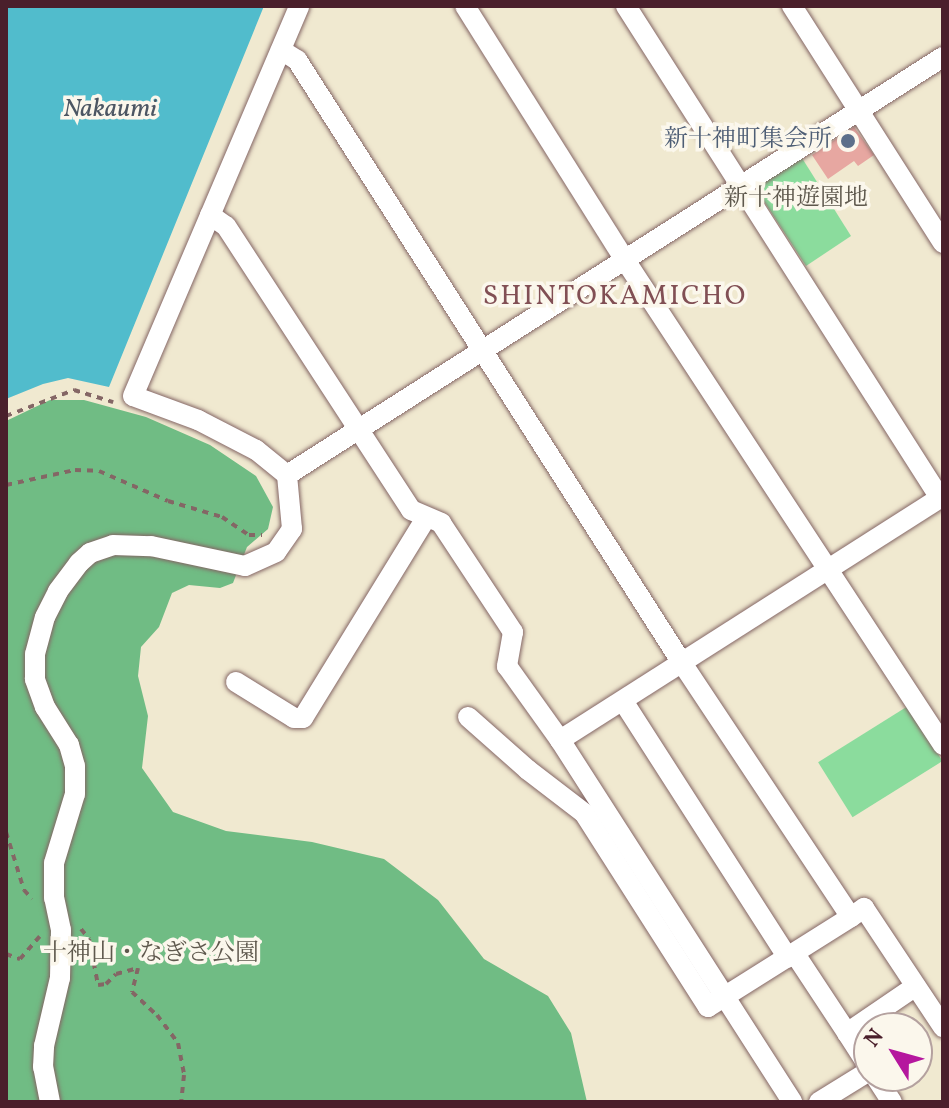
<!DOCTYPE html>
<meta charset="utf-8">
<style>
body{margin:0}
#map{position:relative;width:949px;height:1108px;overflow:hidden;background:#f0e9d0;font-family:Vollkorn,"Noto Serif JP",serif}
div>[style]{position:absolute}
.green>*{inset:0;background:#8bdc9d;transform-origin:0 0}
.forest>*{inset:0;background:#70bc84}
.water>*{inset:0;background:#51bccc}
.building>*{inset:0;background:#e7a7a1}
.path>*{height:4px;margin-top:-2px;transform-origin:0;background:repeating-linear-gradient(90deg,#846665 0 6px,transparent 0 12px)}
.roads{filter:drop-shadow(0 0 2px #846665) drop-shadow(0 0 2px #846665)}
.street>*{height:20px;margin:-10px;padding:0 10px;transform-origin:10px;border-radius:10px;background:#fff}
.dots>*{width:22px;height:22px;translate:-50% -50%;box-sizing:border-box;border:4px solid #fbf7ec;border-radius:50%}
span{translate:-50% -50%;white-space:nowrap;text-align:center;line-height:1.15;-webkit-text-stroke:7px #fbf7ec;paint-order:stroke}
.service-label{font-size:24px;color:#4e5e75}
.right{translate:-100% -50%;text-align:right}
.park-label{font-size:24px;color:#5e584d}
.water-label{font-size:26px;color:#4c5663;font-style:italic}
.quarter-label{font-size:28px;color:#814f54;letter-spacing:2px}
.frame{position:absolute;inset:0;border:8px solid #4a1f2b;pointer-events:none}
.north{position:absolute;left:853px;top:1012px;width:80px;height:80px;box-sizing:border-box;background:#fbf7ec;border:2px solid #b4a19f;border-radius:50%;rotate:307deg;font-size:22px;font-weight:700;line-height:32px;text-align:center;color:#4a1f2b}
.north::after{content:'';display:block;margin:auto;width:28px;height:36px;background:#b5179e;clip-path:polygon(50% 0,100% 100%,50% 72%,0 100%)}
</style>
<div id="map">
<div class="green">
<div style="clip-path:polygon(802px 158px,851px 236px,806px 266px,758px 192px,759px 185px)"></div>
<div style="left:908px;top:706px;width:65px;height:106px;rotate:58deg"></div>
</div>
<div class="forest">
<div style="clip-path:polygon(50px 400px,84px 400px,146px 417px,210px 445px,256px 476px,273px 507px,268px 529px,247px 547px,233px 583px,220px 588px,189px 585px,172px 593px,159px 627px,141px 647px,138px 676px,148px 716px,142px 768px,173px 812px,226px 831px,312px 842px,384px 859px,438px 900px,484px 959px,548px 996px,571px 1033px,587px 1102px,6px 1102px,6px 421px)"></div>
</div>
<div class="water">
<div style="clip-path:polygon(6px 6px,264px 6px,109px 387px,68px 378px,43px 384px,6px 399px)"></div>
</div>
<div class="building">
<div style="clip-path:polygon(854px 127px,874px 155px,858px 166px,854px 161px,828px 179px,812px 155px)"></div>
</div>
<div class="path">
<div style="left:6px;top:416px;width:73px;rotate:-20.9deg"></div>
<div style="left:74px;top:390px;width:41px;rotate:17.1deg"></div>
<div style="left:6px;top:485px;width:71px;rotate:-12.3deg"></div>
<div style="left:75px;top:470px;width:24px;rotate:2deg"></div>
<div style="left:99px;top:471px;width:75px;rotate:23.5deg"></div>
<div style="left:168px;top:501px;width:56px;rotate:16.5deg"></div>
<div style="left:222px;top:517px;width:32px;rotate:34deg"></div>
<div style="left:249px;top:535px;width:13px"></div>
<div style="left:6px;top:832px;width:61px;rotate:72.8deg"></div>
<div style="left:24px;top:890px;width:12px;rotate:48deg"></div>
<div style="left:81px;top:929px;width:13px;rotate:51deg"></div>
<div style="left:89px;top:939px;width:47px;rotate:78.9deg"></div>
<div style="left:98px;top:985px;width:8px;rotate:-7deg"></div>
<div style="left:106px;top:984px;width:14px;rotate:-45deg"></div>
<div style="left:116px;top:974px;width:23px;rotate:-15deg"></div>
<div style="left:138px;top:968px;width:25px;rotate:104deg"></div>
<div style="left:132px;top:992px;width:34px;rotate:43deg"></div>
<div style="left:157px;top:1015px;width:35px;rotate:53deg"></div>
<div style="left:178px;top:1043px;width:33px;rotate:79deg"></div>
<div style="left:184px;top:1075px;width:27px;rotate:96deg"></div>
<div style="left:6px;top:954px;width:15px;rotate:20deg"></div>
<div style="left:20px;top:959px;width:30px;rotate:-49deg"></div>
</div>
<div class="roads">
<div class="street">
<div style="left:465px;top:6px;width:300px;rotate:57.8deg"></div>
<div style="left:625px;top:260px;width:580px;rotate:56.75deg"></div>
<div style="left:626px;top:6px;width:584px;rotate:57.45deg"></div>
<div style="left:792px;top:6px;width:281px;rotate:57.5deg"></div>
<div style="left:281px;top:50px;width:19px;rotate:32deg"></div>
<div style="left:297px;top:60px;width:715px;rotate:57.44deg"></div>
<div style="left:682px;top:663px;width:305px;rotate:56.4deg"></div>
<div style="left:851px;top:917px;width:169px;rotate:147.8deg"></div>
<div style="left:708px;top:1007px;width:230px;rotate:-122.6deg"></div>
<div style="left:584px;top:813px;width:71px;rotate:-142.5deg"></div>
<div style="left:528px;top:770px;width:80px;rotate:-138.5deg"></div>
<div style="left:210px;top:215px;width:19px;rotate:35deg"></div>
<div style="left:226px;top:226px;width:339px;rotate:56.9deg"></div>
<div style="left:411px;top:510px;width:33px;rotate:23deg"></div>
<div style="left:441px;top:523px;width:131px;rotate:56.6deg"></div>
<div style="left:513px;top:632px;width:35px;rotate:100deg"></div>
<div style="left:507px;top:666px;width:91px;rotate:54.4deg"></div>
<div style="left:560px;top:740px;width:430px;rotate:57.3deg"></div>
<div style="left:287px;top:475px;width:40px;rotate:-141deg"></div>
<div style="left:256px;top:450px;width:65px;rotate:-152.7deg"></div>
<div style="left:198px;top:420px;width:69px;rotate:-159.7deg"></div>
<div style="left:133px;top:396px;width:424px;rotate:-66.9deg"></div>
<div style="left:236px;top:682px;width:68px;rotate:31.8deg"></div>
<div style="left:294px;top:718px;width:9px"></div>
<div style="left:303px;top:718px;width:235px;rotate:-58.4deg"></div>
<div style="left:623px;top:701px;width:305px;rotate:57.3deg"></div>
<div style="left:560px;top:740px;width:454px;rotate:-32.5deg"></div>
<div style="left:851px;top:917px;width:16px;rotate:-35deg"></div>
<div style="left:864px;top:908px;width:143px;rotate:56.4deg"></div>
<div style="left:795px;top:954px;width:95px;rotate:56.6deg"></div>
<div style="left:869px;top:1067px;width:40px;rotate:-122.9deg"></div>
<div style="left:847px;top:1033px;width:83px;rotate:-34.3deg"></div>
<div style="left:875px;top:1076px;width:31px;rotate:57deg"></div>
<div style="left:50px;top:1102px;width:36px;rotate:-101deg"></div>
<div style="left:43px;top:1067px;width:21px;rotate:-87deg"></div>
<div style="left:44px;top:1046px;width:70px;rotate:-76.8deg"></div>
<div style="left:60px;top:978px;width:48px;rotate:-88.8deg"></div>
<div style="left:61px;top:930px;width:33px;rotate:-102deg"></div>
<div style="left:54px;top:898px;width:35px;rotate:-90deg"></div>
<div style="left:54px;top:863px;width:72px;rotate:-73.1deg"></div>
<div style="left:75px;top:794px;width:28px;rotate:-90deg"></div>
<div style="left:75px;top:766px;width:22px;rotate:-106deg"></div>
<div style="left:69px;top:745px;width:45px;rotate:-122.3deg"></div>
<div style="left:45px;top:707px;width:30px;rotate:-110deg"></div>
<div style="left:35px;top:679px;width:25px;rotate:-90deg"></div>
<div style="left:35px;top:654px;width:38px;rotate:-75deg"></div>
<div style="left:45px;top:617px;width:29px;rotate:-63deg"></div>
<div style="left:58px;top:591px;width:35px;rotate:-53deg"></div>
<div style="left:79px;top:563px;width:15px;rotate:-42deg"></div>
<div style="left:90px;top:553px;width:24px;rotate:-19deg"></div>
<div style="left:113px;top:545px;width:38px;rotate:2deg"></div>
<div style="left:151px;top:546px;width:96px;rotate:12deg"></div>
<div style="left:245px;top:566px;width:34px;rotate:-24deg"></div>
<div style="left:276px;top:552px;width:28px;rotate:-55deg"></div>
<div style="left:292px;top:529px;width:54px;rotate:-95.3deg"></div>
<div style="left:287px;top:475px;width:778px;rotate:-32.51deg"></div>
<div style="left:819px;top:1102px;width:59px;rotate:-31.8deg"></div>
</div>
</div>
<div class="dots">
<div style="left:848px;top:141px;background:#5c6f8a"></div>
</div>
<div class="service-label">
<span class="right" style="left:832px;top:141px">新十神町集会所</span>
</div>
<div class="park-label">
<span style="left:796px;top:200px">新十神遊園地</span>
<span style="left:151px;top:955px">十神山・なぎさ公園</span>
</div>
<div class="water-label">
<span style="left:110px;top:110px">Nakaumi</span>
</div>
<div class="quarter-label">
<span style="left:615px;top:297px">SHINTOKAMICHO</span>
</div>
<div class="frame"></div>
<div class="north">N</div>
</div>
